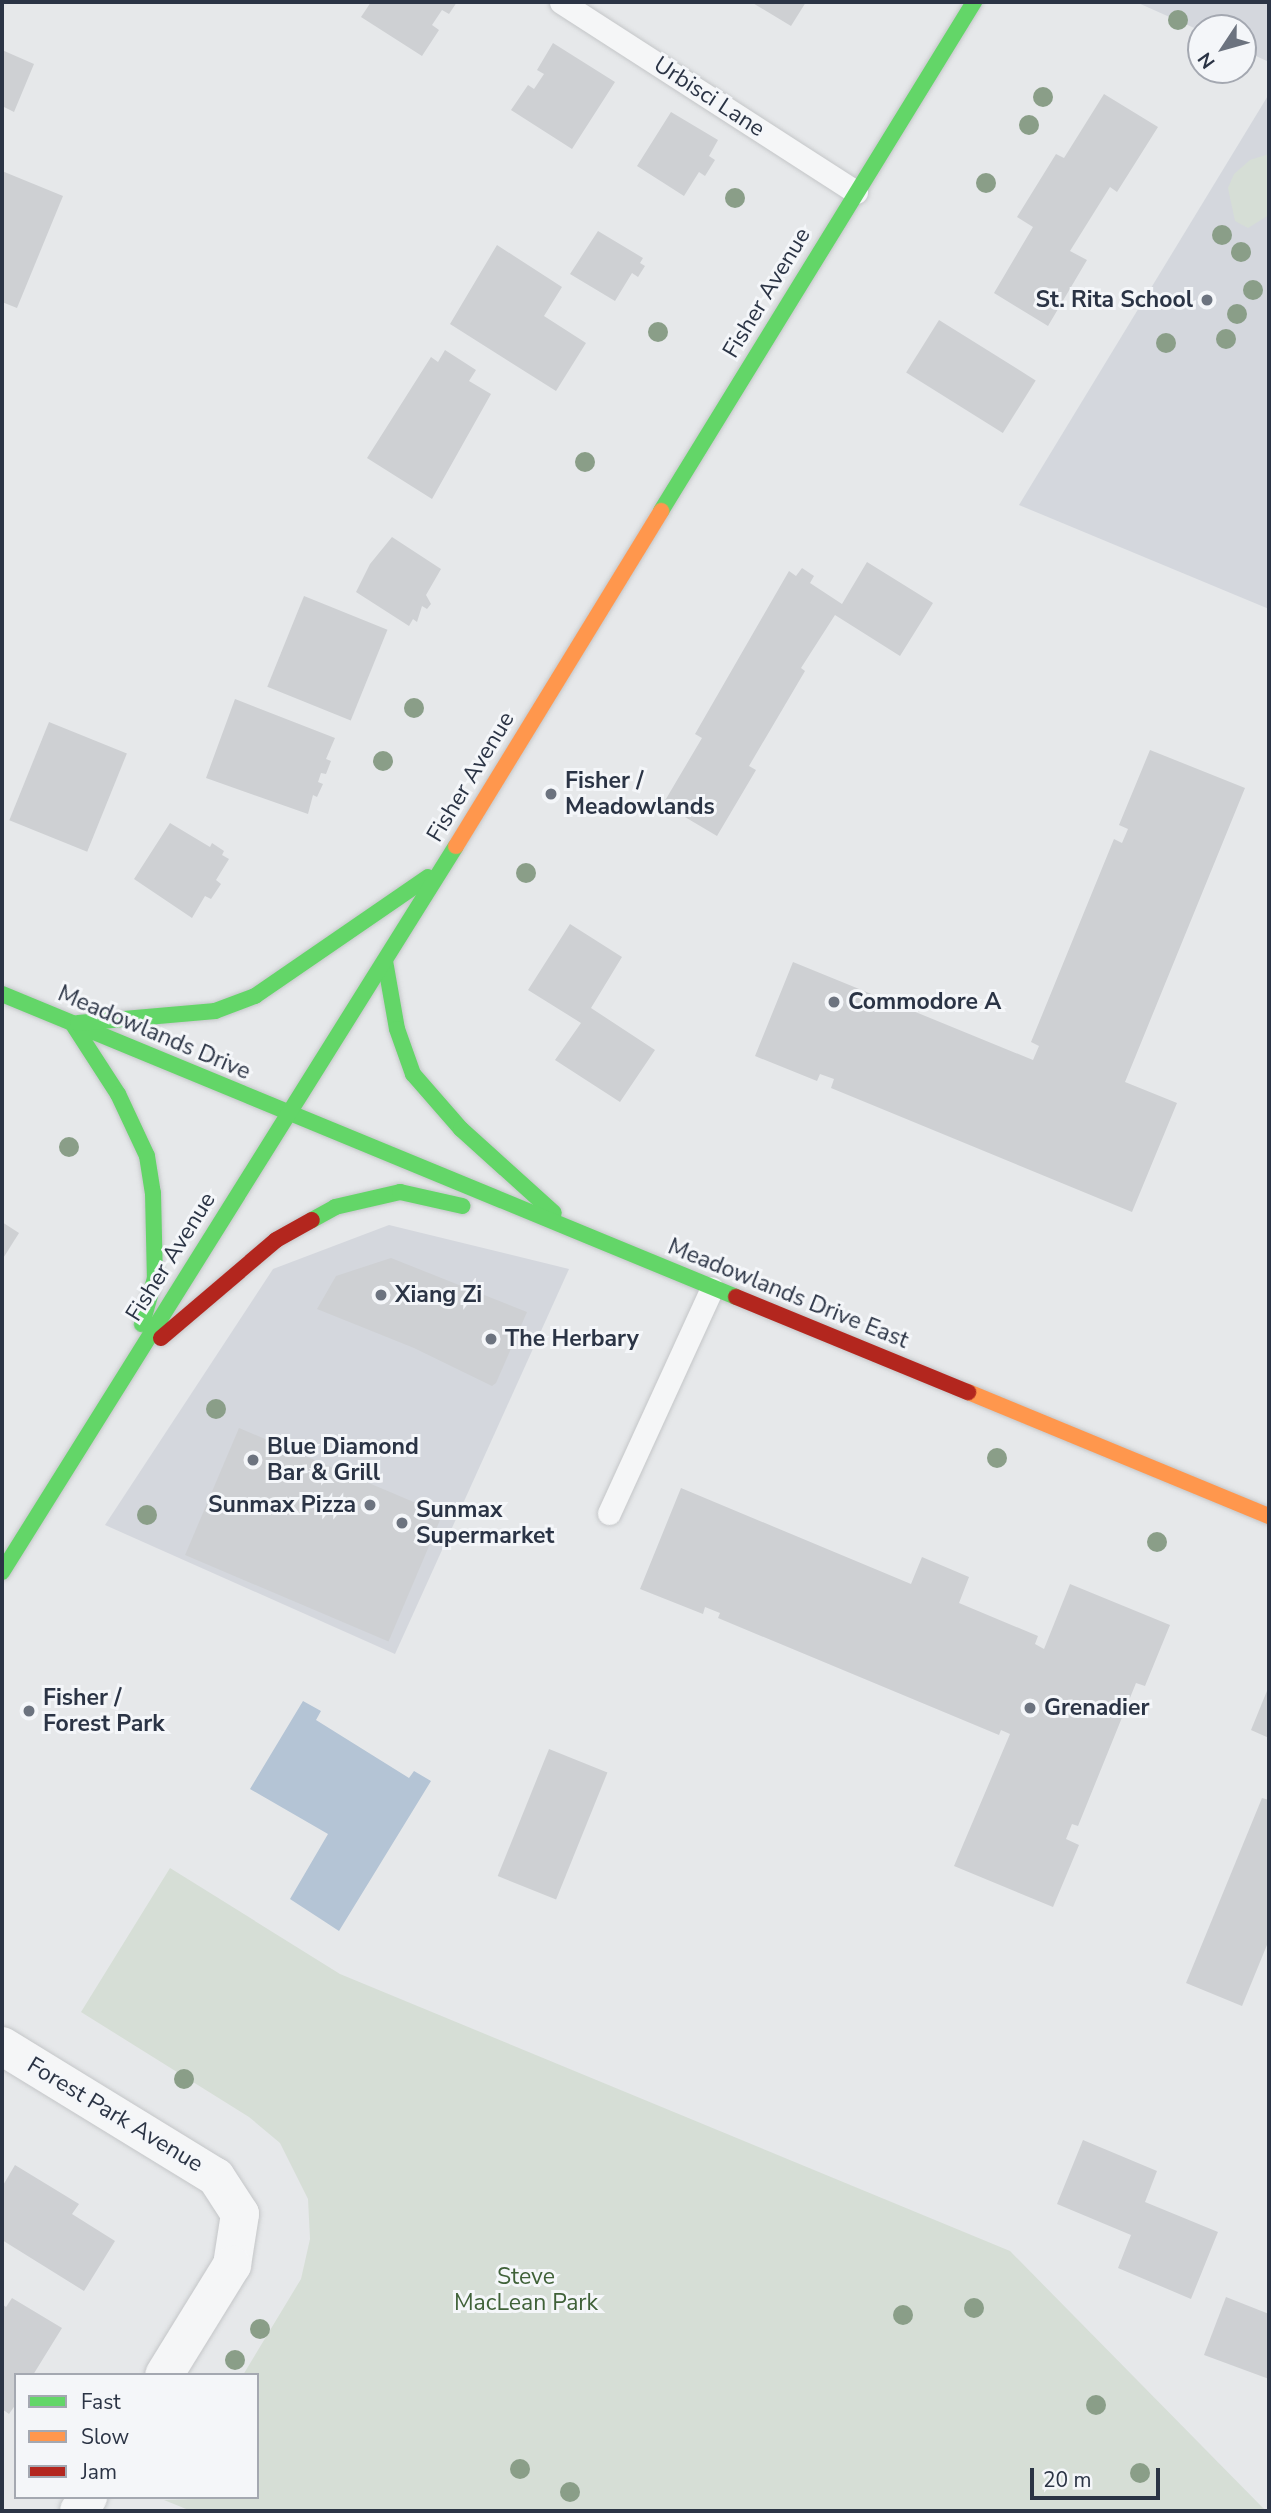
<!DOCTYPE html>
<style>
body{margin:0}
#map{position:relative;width:1271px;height:2513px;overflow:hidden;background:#e6e8ea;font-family:"Nunito Sans",sans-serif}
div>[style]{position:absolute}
.built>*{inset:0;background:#d4d7dd}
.green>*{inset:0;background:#d6ded6}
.water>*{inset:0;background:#b4c4d5}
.building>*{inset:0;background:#ced0d3;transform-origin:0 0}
.roads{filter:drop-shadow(0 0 2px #c4c6c8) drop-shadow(0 0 2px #c4c6c8)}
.lane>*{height:23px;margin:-11.5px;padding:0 11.5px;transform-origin:11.5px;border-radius:11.5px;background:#f5f6f7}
.street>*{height:38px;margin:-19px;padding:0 19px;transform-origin:19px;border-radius:19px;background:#f5f6f7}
.fast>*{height:16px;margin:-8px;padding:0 8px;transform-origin:8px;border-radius:8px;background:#63d668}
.slow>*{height:16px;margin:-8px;padding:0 8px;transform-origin:8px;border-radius:8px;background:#ff974d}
.jam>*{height:16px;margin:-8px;padding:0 8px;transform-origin:8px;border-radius:8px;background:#b3261e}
.trees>*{width:20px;height:20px;margin:-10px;border-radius:50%;background:#8a9e88}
.dots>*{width:19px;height:19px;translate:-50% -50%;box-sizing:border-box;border:4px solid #f4f6f9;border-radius:50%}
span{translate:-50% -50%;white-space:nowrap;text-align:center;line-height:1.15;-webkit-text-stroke:6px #f4f6f9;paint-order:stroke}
.street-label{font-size:23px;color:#2b3445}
.poi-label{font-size:23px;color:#2b3445;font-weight:700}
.right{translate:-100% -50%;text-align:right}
.left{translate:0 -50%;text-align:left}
.park-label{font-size:23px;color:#3f6138}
.frame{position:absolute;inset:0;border:4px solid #2b3445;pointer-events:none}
.legend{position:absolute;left:14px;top:2373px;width:245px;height:126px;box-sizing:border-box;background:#f4f6f9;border:2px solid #a4a8b1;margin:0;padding:9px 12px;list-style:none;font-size:21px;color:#2b3445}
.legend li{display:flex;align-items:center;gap:14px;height:35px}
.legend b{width:35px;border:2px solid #a4a8b1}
.north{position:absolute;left:1187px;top:14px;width:70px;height:70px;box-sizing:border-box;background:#f4f6f9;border:2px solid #a4a8b1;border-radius:50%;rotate:234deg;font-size:19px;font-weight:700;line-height:28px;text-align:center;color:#2b3445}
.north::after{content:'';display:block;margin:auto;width:24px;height:32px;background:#6c737f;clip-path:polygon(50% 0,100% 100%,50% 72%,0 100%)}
.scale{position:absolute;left:1030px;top:2468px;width:130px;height:32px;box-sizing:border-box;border:4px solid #2b3445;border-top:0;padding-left:9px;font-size:21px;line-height:24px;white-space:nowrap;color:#2b3445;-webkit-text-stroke:5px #f4f6f9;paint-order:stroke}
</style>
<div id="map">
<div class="built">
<div style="clip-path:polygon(1136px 2px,1269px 2px,1269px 62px,1243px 50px,1243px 28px,1201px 31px)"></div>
<div style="clip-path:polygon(1269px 94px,1269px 609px,1019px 505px)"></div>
<div style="clip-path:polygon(389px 1225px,569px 1269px,395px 1654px,105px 1525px,273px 1269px)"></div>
</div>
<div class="green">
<div style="clip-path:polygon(1269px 154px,1269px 215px,1248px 228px,1235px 221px,1228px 188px,1234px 174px,1250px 160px)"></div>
<div style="clip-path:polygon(170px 1868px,340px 1974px,1010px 2251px,1266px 2511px,191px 2511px,164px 2500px,257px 2497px,257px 2375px,243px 2375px,301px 2279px,310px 2239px,308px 2199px,280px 2143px,249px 2117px,81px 2012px)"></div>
</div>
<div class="water">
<div style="clip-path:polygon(303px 1701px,321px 1711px,316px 1720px,409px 1778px,414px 1771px,431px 1781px,339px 1931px,290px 1899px,328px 1834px,250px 1789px)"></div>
</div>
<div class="building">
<div style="clip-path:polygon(371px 2px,457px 2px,449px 14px,442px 10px,432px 25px,439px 30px,422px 56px,361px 17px)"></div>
<div style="clip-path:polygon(751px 2px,806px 2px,791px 26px)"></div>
<div style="clip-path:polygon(553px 43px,615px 82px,572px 149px,511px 110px,528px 85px,534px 89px,544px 74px,537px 70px)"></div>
<div style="clip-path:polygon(2px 50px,34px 64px,14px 112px,2px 106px)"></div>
<div style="clip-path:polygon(1104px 94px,1158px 127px,1117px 192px,1110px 187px,1070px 251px,1087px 260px,1048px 326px,994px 293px,1033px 227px,1017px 217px,1056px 154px,1064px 158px)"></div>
<div style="clip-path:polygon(671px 112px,718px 140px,709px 156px,715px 160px,705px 176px,699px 172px,684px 196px,637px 166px)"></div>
<div style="clip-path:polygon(2px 171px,63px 196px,17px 308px,2px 302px)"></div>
<div style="clip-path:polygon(598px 231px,643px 258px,640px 263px,645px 266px,638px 277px,632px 273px,615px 301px,570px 274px)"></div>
<div style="clip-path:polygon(497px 245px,562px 287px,544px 316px,586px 343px,556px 391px,450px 324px)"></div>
<div style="left:939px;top:320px;width:114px;height:62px;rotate:32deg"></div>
<div style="clip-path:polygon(445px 350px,476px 370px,469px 381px,491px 394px,432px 499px,367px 458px,431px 357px,438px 362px)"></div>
<div style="clip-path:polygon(392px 537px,441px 569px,426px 595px,431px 604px,427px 609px,422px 606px,417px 622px,413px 619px,409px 626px,356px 592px,370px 564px)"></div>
<div style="clip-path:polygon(867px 562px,933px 603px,900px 656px,835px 615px,801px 668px,805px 671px,749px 766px,756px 770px,717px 836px,663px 804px,702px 738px,695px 734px,789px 571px,796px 576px,802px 568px,814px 576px,810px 583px,842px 604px)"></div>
<div style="left:304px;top:596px;width:90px;height:98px;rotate:22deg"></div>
<div style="clip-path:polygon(235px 699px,335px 738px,326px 759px,331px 761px,326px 774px,321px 773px,318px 782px,323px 784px,317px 797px,313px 795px,308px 814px,206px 778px)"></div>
<div style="left:49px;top:722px;width:84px;height:106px;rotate:22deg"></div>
<div style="clip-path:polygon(1150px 750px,1245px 788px,1125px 1082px,1177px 1103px,1132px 1212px,831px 1088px,834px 1079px,820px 1074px,817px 1081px,755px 1056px,793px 962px,1033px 1060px,1039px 1046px,1031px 1042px,1114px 839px,1122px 843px,1128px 829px,1119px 825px)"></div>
<div style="clip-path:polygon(170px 823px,210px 847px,212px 843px,224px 851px,222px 855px,229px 859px,216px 880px,221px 884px,211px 899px,205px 896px,192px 918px,134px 879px)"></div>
<div style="clip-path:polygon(570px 924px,622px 957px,591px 1008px,655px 1050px,620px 1102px,555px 1060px,581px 1023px,528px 990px)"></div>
<div style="clip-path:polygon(2px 1222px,19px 1233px,2px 1260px)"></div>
<div style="clip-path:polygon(391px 1258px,527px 1312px,496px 1383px,492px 1386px,414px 1348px,317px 1309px,336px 1276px)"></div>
<div style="left:239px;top:1428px;width:221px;height:138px;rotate:23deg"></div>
<div style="clip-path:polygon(681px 1488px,911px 1584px,922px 1557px,969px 1577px,959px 1603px,1038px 1636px,1035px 1644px,1044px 1649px,1070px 1584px,1170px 1625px,1145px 1686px,1136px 1683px,1078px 1826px,1072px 1824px,1066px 1839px,1079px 1845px,1053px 1907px,954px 1866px,1010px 1734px,1001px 1730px,999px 1735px,718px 1618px,720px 1613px,705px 1607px,703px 1614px,640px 1589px)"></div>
<div style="clip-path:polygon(1269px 1686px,1269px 1738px,1251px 1730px)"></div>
<div style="left:549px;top:1749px;width:63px;height:137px;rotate:22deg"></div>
<div style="clip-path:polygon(1262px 1798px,1269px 1800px,1269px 1940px,1242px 2006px,1186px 1983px)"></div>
<div style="clip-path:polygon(1083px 2140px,1157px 2171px,1145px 2202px,1218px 2232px,1191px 2299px,1118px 2268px,1131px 2235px,1057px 2204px)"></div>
<div style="clip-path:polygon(15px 2165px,79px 2204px,72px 2214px,115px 2241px,84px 2291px,2px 2240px,2px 2187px)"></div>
<div style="clip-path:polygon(1226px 2297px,1269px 2314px,1269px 2379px,1204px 2355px)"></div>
<div style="clip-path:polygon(12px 2298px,62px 2328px,33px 2375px,16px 2375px,16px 2404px,9px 2414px,2px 2409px,2px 2304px,6px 2307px)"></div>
</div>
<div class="roads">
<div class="lane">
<div style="left:561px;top:2px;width:351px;rotate:32.8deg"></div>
<div style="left:609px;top:1513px;width:247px;rotate:-65.4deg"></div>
</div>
<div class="street">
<div style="left:2px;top:2046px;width:251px;rotate:31.5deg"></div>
<div style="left:216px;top:2177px;width:44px;rotate:57deg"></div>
<div style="left:240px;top:2214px;width:52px;rotate:98.9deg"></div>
<div style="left:232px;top:2265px;width:129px;rotate:121.7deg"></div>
<div style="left:79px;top:2511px;width:17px;rotate:-57deg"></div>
</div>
<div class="fast">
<div style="left:661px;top:511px;width:598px;rotate:-58.41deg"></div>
<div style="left:385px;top:961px;width:69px;rotate:80deg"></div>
<div style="left:397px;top:1029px;width:48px;rotate:70.4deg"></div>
<div style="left:413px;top:1074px;width:73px;rotate:48.9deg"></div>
<div style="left:461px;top:1129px;width:125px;rotate:42.1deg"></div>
<div style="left:2px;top:994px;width:794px;rotate:22.43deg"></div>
<div style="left:72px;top:1023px;width:85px;rotate:57.1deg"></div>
<div style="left:118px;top:1094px;width:68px;rotate:64.9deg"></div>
<div style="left:147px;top:1156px;width:37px;rotate:81deg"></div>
<div style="left:153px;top:1193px;width:85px;rotate:88.7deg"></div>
<div style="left:155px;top:1278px;width:48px;rotate:105.8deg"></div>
<div style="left:78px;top:1023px;width:138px;rotate:-5deg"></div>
<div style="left:215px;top:1011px;width:43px;rotate:-20.6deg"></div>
<div style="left:255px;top:996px;width:210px;rotate:-34.5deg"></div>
<div style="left:312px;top:1220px;width:26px;rotate:-29deg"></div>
<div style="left:335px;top:1207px;width:67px;rotate:-13deg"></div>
<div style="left:400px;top:1192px;width:64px;rotate:12.7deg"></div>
<div style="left:2px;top:1572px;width:856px;rotate:-57.98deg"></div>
</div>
<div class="slow">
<div style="left:456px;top:846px;width:393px;rotate:-58.5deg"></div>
<div style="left:968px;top:1392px;width:326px;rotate:22.4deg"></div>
</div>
<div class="jam">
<div style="left:736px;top:1297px;width:251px;rotate:22.3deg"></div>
<div style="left:161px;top:1338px;width:151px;rotate:-40.4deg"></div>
<div style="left:276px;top:1240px;width:41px;rotate:-29.1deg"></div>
</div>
</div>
<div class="trees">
<div style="left:1178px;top:20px"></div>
<div style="left:1043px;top:97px"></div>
<div style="left:1029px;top:125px"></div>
<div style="left:986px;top:183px"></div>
<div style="left:735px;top:198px"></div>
<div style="left:1222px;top:235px"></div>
<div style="left:1241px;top:252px"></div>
<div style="left:1253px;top:290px"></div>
<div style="left:1237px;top:314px"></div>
<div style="left:658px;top:332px"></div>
<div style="left:1226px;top:339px"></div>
<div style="left:1166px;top:343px"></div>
<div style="left:585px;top:462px"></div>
<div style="left:414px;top:708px"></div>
<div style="left:383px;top:761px"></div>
<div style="left:526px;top:873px"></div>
<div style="left:69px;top:1147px"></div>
<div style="left:216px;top:1409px"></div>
<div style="left:997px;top:1458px"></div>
<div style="left:147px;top:1515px"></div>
<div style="left:1157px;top:1542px"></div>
<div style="left:184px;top:2079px"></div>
<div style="left:974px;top:2308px"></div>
<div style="left:903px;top:2315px"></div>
<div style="left:260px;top:2329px"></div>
<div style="left:235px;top:2360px"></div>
<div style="left:1096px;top:2405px"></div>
<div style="left:520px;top:2469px"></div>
<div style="left:1140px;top:2473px"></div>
<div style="left:570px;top:2492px"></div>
</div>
<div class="dots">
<div style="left:1207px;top:300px;background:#6c737f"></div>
<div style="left:551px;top:794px;background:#6c737f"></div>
<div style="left:834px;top:1002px;background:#6c737f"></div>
<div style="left:381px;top:1295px;background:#6c737f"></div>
<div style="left:491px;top:1339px;background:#6c737f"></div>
<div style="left:253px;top:1460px;background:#6c737f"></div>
<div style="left:370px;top:1505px;background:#6c737f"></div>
<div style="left:402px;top:1523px;background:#6c737f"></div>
<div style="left:1030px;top:1708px;background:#6c737f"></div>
<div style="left:29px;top:1711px;background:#6c737f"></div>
</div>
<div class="street-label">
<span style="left:709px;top:97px;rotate:33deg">Urbisci Lane</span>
<span style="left:767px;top:293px;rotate:-59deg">Fisher Avenue</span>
<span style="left:471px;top:777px;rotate:-59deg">Fisher Avenue</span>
<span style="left:154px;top:1033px;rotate:23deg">Meadowlands Drive</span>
<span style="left:171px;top:1257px;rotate:-58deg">Fisher Avenue</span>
<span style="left:788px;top:1294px;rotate:22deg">Meadowlands Drive East</span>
<span style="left:115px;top:2115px;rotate:31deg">Forest Park Avenue</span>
</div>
<div class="poi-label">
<span class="right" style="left:1193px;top:300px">St. Rita School</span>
<span class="left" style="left:565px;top:794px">Fisher /<br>Meadowlands</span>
<span class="left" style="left:848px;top:1002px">Commodore A</span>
<span class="left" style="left:395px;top:1295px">Xiang Zi</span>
<span class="left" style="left:505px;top:1339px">The Herbary</span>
<span class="left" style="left:267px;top:1460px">Blue Diamond<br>Bar &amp; Grill</span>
<span class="right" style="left:356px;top:1505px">Sunmax Pizza</span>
<span class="left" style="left:416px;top:1523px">Sunmax<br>Supermarket</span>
<span class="left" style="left:43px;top:1711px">Fisher /<br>Forest Park</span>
<span class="left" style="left:1044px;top:1708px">Grenadier</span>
</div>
<div class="park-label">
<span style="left:526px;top:2290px">Steve<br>MacLean Park</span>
</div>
<div class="frame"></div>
<ul class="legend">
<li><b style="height:9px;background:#63d668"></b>Fast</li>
<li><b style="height:9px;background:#ff974d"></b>Slow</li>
<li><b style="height:9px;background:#b3261e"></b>Jam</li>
</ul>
<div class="north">N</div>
<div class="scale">20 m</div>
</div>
